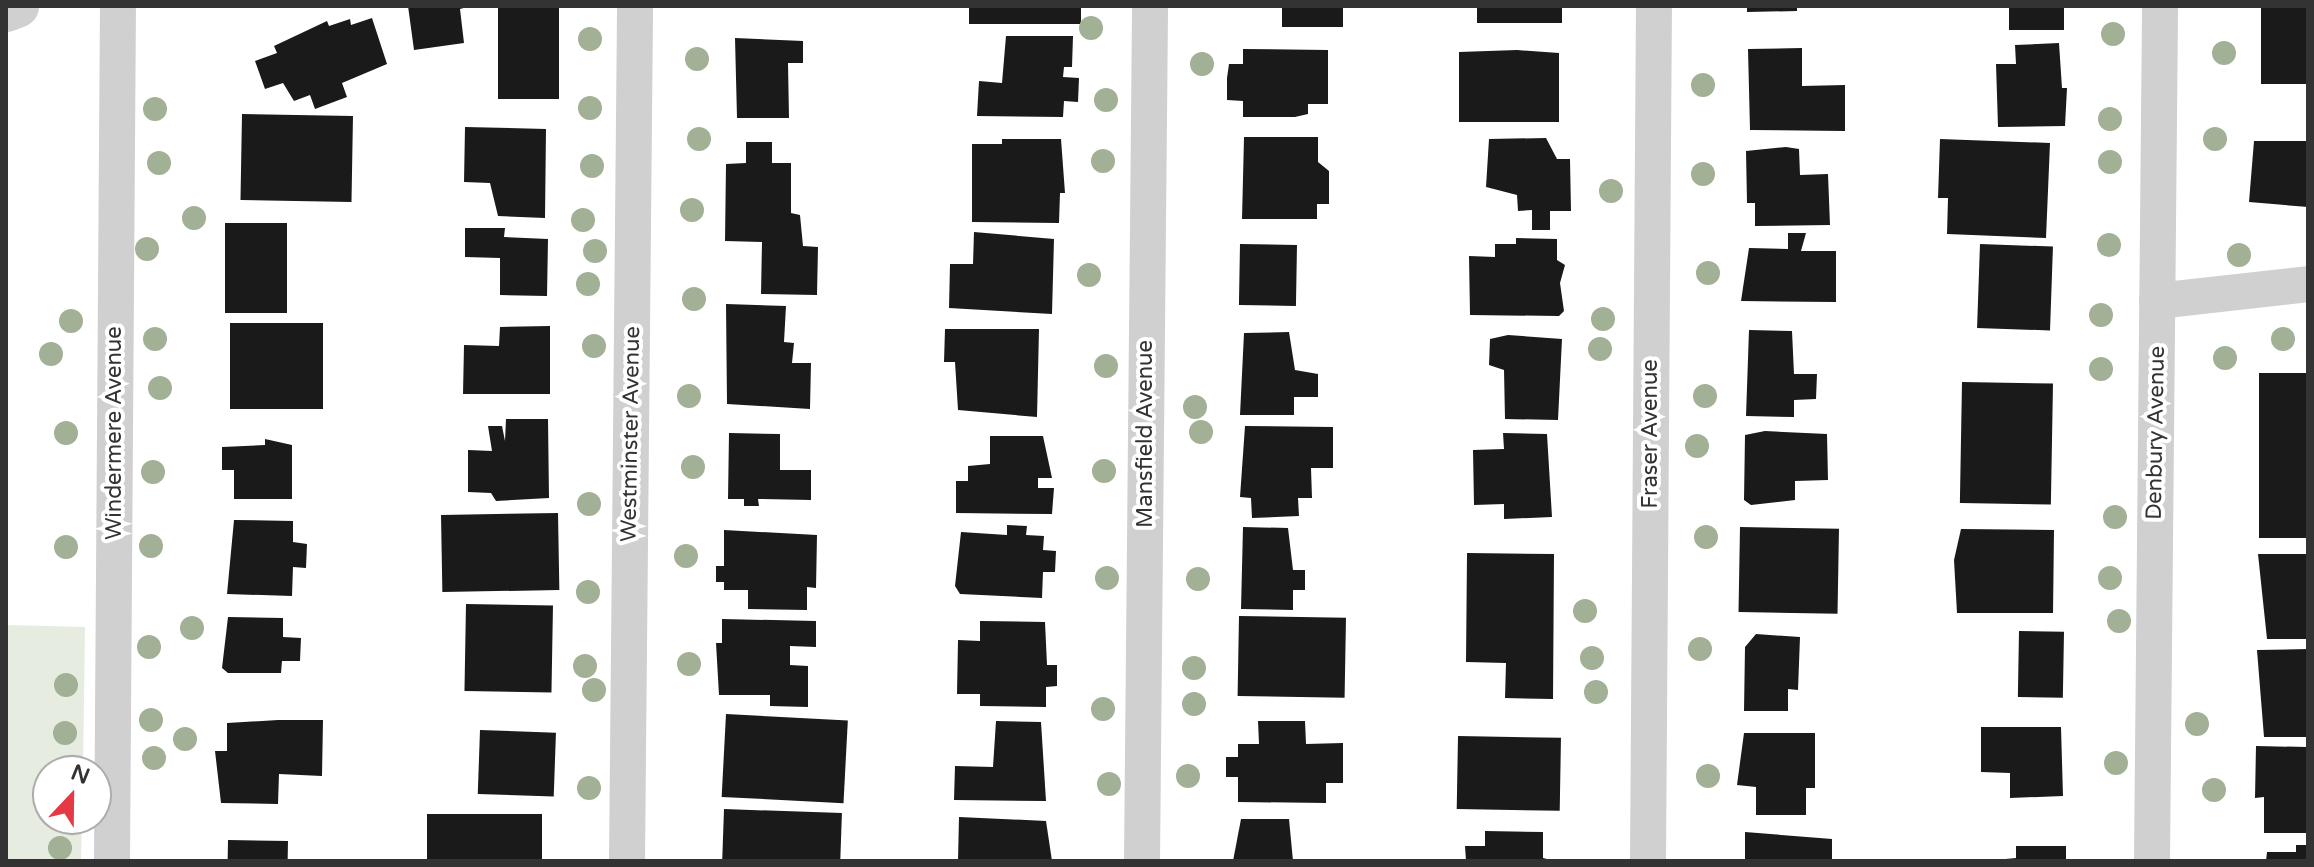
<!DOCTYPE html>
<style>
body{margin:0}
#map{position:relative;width:2314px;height:867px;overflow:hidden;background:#fff;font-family:"Varela Round",sans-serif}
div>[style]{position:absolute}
.green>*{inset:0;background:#e6ecdf}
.building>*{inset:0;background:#1a1a1a;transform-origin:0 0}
.minor>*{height:36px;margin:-18px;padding:0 18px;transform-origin:18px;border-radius:18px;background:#d0d0d0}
.tertiary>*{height:44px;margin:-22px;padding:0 22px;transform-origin:22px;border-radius:22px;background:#d0d0d0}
.trees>*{width:24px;height:24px;margin:-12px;border-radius:50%;background:#a2b095}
span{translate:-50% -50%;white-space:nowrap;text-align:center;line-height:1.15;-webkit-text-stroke:8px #fff;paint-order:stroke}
.street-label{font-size:22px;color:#333}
.frame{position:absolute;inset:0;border:8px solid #333;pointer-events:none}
.north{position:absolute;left:32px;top:755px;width:80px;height:80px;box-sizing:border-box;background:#fff;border:2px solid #adadad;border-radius:50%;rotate:22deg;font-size:22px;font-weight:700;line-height:32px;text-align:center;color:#333}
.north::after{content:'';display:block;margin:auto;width:28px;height:36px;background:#e63946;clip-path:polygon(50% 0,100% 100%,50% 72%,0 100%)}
</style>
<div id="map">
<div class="green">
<div style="clip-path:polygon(6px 625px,85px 627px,83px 771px,48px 771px,48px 819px,82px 819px,81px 861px,6px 861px)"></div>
</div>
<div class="building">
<div style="clip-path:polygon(408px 6px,471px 6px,460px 9px,464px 43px,414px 50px)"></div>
<div style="left:498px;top:6px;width:61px;height:93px"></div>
<div style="left:969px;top:6px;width:112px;height:18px"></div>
<div style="left:1282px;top:6px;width:61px;height:21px"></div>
<div style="left:1477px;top:6px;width:85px;height:17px"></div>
<div style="clip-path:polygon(1747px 6px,1797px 6px,1797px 11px,1747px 12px)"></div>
<div style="left:2009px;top:6px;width:55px;height:24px"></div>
<div style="left:2261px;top:6px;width:47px;height:78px"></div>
<div style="clip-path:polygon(372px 18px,387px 64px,342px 83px,347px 97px,315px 109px,310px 95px,294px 101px,283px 83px,265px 89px,255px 61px,277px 53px,274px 46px,327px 21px,329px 26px,350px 19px,351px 25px)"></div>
<div style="clip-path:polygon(1006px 36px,1073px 36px,1072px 67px,1064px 67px,1063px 77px,1079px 78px,1078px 102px,1064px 101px,1063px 117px,977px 116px,979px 81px,1002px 83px)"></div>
<div style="clip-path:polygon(735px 38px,803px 41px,803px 63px,788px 63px,789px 118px,737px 118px)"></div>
<div style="clip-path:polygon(2059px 43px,2062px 88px,2067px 88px,2065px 126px,1998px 127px,1996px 64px,2016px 64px,2015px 45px)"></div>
<div style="clip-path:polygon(1802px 48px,1802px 86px,1845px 85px,1845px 131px,1750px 130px,1748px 49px)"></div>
<div style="clip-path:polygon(1243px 49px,1328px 50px,1328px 104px,1308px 104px,1308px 114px,1295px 117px,1243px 117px,1243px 101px,1227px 100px,1227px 78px,1229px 64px,1243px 64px)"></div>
<div style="clip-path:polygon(1517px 50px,1559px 53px,1559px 122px,1459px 122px,1459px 52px)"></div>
<div style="left:242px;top:114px;width:111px;height:86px;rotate:1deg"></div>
<div style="clip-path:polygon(465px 127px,546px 129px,545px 218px,498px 216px,490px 183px,464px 182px)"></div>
<div style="clip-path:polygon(1244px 137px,1318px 137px,1318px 162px,1329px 171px,1329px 204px,1317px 204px,1317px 219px,1242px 219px)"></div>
<div style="clip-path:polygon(1546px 138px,1557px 159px,1570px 159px,1571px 211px,1550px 211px,1550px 230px,1532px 230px,1532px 210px,1518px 211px,1517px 195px,1486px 187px,1489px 139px)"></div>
<div style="clip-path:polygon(1002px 139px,1061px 139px,1065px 193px,1060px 193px,1059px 223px,972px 222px,972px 144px,1002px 144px)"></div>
<div style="clip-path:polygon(1940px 139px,2050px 143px,2046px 238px,1947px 234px,1948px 198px,1938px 198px)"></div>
<div style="clip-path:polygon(2254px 141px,2308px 141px,2308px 207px,2249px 202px)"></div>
<div style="clip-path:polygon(746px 142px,772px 142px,772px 163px,791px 163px,791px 213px,800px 215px,803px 246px,818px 247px,817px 295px,761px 294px,762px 242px,725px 241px,726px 164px,746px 163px)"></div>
<div style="clip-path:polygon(1786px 147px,1799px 149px,1800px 175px,1828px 174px,1830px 225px,1755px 226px,1755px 203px,1747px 203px,1746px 151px)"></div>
<div style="left:225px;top:223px;width:62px;height:90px"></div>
<div style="clip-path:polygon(465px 228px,505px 228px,504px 237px,548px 239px,547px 296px,500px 295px,500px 258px,465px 257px)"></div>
<div style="clip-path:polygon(974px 232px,1054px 239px,1052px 314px,949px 308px,950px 264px,973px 264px)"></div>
<div style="clip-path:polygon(1788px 233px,1806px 233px,1801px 251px,1836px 251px,1836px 302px,1741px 301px,1749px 248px,1788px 249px)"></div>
<div style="clip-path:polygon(1516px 238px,1557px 239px,1557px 260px,1565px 265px,1560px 283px,1564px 311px,1559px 316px,1470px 315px,1469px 256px,1495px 257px,1495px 244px,1516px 244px)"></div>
<div style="left:1240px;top:244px;width:57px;height:61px;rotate:1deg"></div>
<div style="left:1980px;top:244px;width:73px;height:84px;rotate:2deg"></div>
<div style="clip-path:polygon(726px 304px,786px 306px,784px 342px,794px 343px,792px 363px,811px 363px,810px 409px,727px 404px)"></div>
<div style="left:230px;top:323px;width:93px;height:86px"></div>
<div style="clip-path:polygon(550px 326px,550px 394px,463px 394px,464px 345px,499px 346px,500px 327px)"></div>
<div style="clip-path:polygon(945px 329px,1039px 329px,1037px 417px,958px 410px,955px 362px,944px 362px)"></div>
<div style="clip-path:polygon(1749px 330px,1792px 331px,1794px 374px,1817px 374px,1816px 399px,1794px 400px,1794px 417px,1746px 416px)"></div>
<div style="clip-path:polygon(1289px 332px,1295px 370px,1318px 374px,1318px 397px,1294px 397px,1294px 415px,1240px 415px,1244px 333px)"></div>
<div style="clip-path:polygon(1508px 335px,1562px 339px,1558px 420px,1505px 419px,1504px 370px,1489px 365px,1490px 339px)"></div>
<div style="left:2308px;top:373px;width:165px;height:49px;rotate:90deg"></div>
<div style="left:1962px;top:382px;width:91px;height:121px;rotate:1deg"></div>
<div style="clip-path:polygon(506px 419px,548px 419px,549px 498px,496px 501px,491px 493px,468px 492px,468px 450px,492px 451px,488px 426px,502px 426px,505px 441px)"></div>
<div style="clip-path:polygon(1245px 426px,1333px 427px,1333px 468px,1311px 468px,1312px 498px,1298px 498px,1299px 516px,1252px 518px,1251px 498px,1240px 497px)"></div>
<div style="clip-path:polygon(1765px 431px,1827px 434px,1828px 480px,1795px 481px,1795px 500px,1751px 505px,1744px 500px,1745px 435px)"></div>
<div style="clip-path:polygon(729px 433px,780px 434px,780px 470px,811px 470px,811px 500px,758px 499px,759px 506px,744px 506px,744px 499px,728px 499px)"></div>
<div style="clip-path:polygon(1503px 433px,1547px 434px,1552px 517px,1504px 519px,1504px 504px,1474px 505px,1473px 450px,1504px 449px)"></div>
<div style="clip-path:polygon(990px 436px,1043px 436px,1052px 478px,1038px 478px,1038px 488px,1054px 488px,1052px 514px,956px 513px,956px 481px,968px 481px,968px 466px,990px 464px)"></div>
<div style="clip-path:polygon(265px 439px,292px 445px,292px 499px,234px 499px,234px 470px,222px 470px,222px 447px,265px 445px)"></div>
<div style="left:558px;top:513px;width:77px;height:117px;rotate:89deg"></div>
<div style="clip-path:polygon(234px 520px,293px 521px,293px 542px,307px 544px,306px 568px,293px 567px,292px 596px,227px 594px)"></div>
<div style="clip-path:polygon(1007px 525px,1027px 526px,1026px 535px,1044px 536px,1043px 550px,1056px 551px,1055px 572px,1043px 572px,1042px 598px,960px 594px,955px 586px,961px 532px,1007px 535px)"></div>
<div style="clip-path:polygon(1243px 527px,1288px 528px,1293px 570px,1305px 570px,1305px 590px,1293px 590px,1293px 610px,1241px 609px)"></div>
<div style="left:1740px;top:527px;width:99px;height:85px;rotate:1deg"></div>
<div style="clip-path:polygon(1961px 529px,2054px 530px,2053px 613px,1957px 613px,1954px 560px)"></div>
<div style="clip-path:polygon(724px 530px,817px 535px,816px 588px,807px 587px,807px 610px,748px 609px,748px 590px,724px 590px,724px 582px,716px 582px,716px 566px,724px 566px)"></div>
<div style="clip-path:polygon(1467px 553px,1554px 554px,1553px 699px,1505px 698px,1506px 663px,1466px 662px)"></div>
<div style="clip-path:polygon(2258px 554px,2308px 554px,2308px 639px,2267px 639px)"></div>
<div style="left:466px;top:604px;width:87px;height:87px;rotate:1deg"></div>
<div style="left:1239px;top:616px;width:107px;height:80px;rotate:1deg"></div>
<div style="clip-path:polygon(228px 617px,283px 618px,283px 637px,301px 638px,300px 661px,282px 661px,281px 673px,228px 673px,222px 668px)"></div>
<div style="clip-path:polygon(722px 619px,816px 621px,816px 647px,790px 646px,790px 665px,808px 666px,808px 707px,770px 706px,770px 695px,719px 695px,716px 643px,722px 643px)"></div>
<div style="clip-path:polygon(980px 621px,1045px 622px,1047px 665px,1057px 665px,1057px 686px,1046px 687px,1046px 707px,980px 706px,980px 694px,957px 694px,958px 640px,980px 641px)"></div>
<div style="left:2019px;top:631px;width:45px;height:66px;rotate:1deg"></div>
<div style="clip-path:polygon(1756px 634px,1800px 637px,1798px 690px,1788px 689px,1788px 711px,1744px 711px,1745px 647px)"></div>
<div style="clip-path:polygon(2308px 649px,2308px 737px,2264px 737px,2257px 650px)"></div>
<div style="left:726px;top:714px;width:122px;height:83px;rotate:3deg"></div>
<div style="clip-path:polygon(278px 720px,323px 720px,322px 776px,279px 774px,278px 804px,221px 803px,215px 751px,227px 751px,227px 723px)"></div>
<div style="clip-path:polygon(996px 721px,1041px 722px,1046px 801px,954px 800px,955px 766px,993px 767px)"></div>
<div style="clip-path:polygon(1258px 721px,1305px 721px,1306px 744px,1343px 743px,1343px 783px,1326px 783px,1326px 803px,1238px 802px,1238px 777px,1226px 777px,1226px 757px,1238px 757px,1238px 744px,1259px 744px)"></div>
<div style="clip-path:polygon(1981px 727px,2061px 727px,2063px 796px,2010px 798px,2010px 773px,1981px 772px)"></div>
<div style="left:480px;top:730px;width:76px;height:64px;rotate:2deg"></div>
<div style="clip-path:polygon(1744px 733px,1815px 733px,1815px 788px,1806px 788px,1806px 815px,1756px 815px,1756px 787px,1737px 785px)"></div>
<div style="left:1458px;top:736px;width:103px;height:73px;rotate:1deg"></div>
<div style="clip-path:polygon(2256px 746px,2307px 747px,2308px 833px,2264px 833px,2264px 797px,2255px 798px)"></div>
<div style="left:724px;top:809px;width:118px;height:52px;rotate:2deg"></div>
<div style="left:427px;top:814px;width:115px;height:47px"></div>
<div style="clip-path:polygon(959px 817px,1046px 821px,1052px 861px,958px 861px)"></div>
<div style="clip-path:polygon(1241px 819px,1289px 819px,1293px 861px,1233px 861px)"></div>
<div style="clip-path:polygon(1485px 831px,1543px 832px,1543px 858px,1555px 861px,1466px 861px,1465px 846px,1485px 846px)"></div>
<div style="clip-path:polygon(1745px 832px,1832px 839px,1832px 861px,1745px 861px)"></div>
<div style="left:228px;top:840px;width:60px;height:21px;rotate:1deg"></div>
<div style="clip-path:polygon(2296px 845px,2308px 845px,2308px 861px,2266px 861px,2267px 852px,2296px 852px)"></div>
<div style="clip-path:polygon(2016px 846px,2066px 846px,2066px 861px,1984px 861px,2016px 858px)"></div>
</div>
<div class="minor">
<div style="left:2157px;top:301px;width:152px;rotate:-6.4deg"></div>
<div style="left:112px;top:861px;width:855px;rotate:-89.6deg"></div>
<div style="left:627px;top:861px;width:855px;rotate:-89.46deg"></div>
<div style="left:1142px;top:861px;width:855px;rotate:-89.46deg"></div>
<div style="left:1648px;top:861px;width:855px;rotate:-89.6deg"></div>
<div style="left:2152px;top:861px;width:855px;rotate:-89.46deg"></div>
</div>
<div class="tertiary">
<div style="left:6px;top:10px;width:12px;rotate:-20deg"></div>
</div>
<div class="trees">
<div style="left:1091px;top:28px"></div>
<div style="left:2113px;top:34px"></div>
<div style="left:590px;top:39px"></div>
<div style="left:2224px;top:53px"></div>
<div style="left:697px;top:59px"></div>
<div style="left:1202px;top:64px"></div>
<div style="left:1703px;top:85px"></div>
<div style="left:1106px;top:100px"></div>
<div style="left:590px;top:108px"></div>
<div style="left:155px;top:109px"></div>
<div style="left:2110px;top:119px"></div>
<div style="left:699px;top:139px"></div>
<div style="left:2215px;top:139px"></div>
<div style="left:1103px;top:161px"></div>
<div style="left:2110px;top:162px"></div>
<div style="left:159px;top:163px"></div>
<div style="left:592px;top:166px"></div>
<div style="left:1703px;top:174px"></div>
<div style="left:1611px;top:191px"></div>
<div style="left:692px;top:210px"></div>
<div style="left:194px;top:218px"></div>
<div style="left:583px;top:220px"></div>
<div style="left:2109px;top:245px"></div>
<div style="left:147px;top:249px"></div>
<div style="left:595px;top:251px"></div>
<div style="left:2239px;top:255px"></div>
<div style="left:1708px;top:273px"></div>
<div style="left:1089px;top:275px"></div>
<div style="left:588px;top:284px"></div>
<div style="left:694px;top:299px"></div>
<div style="left:2101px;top:315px"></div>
<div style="left:1603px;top:319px"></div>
<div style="left:71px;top:321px"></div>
<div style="left:155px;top:339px"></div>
<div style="left:2283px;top:339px"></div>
<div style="left:594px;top:346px"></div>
<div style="left:1600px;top:349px"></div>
<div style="left:51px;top:354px"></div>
<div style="left:2225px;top:358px"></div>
<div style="left:1106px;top:366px"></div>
<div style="left:2101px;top:369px"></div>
<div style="left:160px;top:388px"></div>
<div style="left:689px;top:396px"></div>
<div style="left:1705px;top:396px"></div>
<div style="left:1195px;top:407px"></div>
<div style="left:1201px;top:432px"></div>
<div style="left:66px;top:433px"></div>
<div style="left:1697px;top:446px"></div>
<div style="left:693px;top:467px"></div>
<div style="left:1104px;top:471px"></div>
<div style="left:153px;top:472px"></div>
<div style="left:589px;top:504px"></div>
<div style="left:2115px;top:517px"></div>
<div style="left:1706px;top:537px"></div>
<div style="left:151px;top:546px"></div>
<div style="left:66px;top:547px"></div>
<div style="left:686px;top:556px"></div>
<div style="left:1107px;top:578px"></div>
<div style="left:2110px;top:578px"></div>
<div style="left:1198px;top:579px"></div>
<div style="left:588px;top:592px"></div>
<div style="left:1585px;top:611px"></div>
<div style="left:2119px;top:621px"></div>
<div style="left:192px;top:628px"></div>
<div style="left:149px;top:647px"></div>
<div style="left:1700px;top:649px"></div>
<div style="left:1592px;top:658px"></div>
<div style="left:689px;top:664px"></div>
<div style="left:585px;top:666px"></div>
<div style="left:1194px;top:668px"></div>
<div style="left:66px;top:685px"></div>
<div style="left:594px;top:690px"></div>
<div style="left:1596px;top:692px"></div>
<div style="left:1194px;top:704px"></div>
<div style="left:1103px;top:709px"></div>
<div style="left:151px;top:720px"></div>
<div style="left:2197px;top:724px"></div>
<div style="left:65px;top:733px"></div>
<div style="left:185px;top:739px"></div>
<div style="left:154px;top:758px"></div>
<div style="left:2116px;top:763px"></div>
<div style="left:1188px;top:776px"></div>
<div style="left:1708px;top:776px"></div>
<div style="left:1109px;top:784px"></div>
<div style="left:589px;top:788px"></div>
<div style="left:2214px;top:790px"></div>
<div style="left:60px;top:848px"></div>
</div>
<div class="street-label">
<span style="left:115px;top:433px;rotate:-90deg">Windermere Avenue</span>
<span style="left:2156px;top:433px;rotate:-89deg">Denbury Avenue</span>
<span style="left:631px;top:434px;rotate:-89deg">Westminster Avenue</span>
<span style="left:1146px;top:434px;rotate:-90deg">Mansfield Avenue</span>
<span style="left:1651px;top:434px;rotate:-90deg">Fraser Avenue</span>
</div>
<div class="frame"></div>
<div class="north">N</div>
</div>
